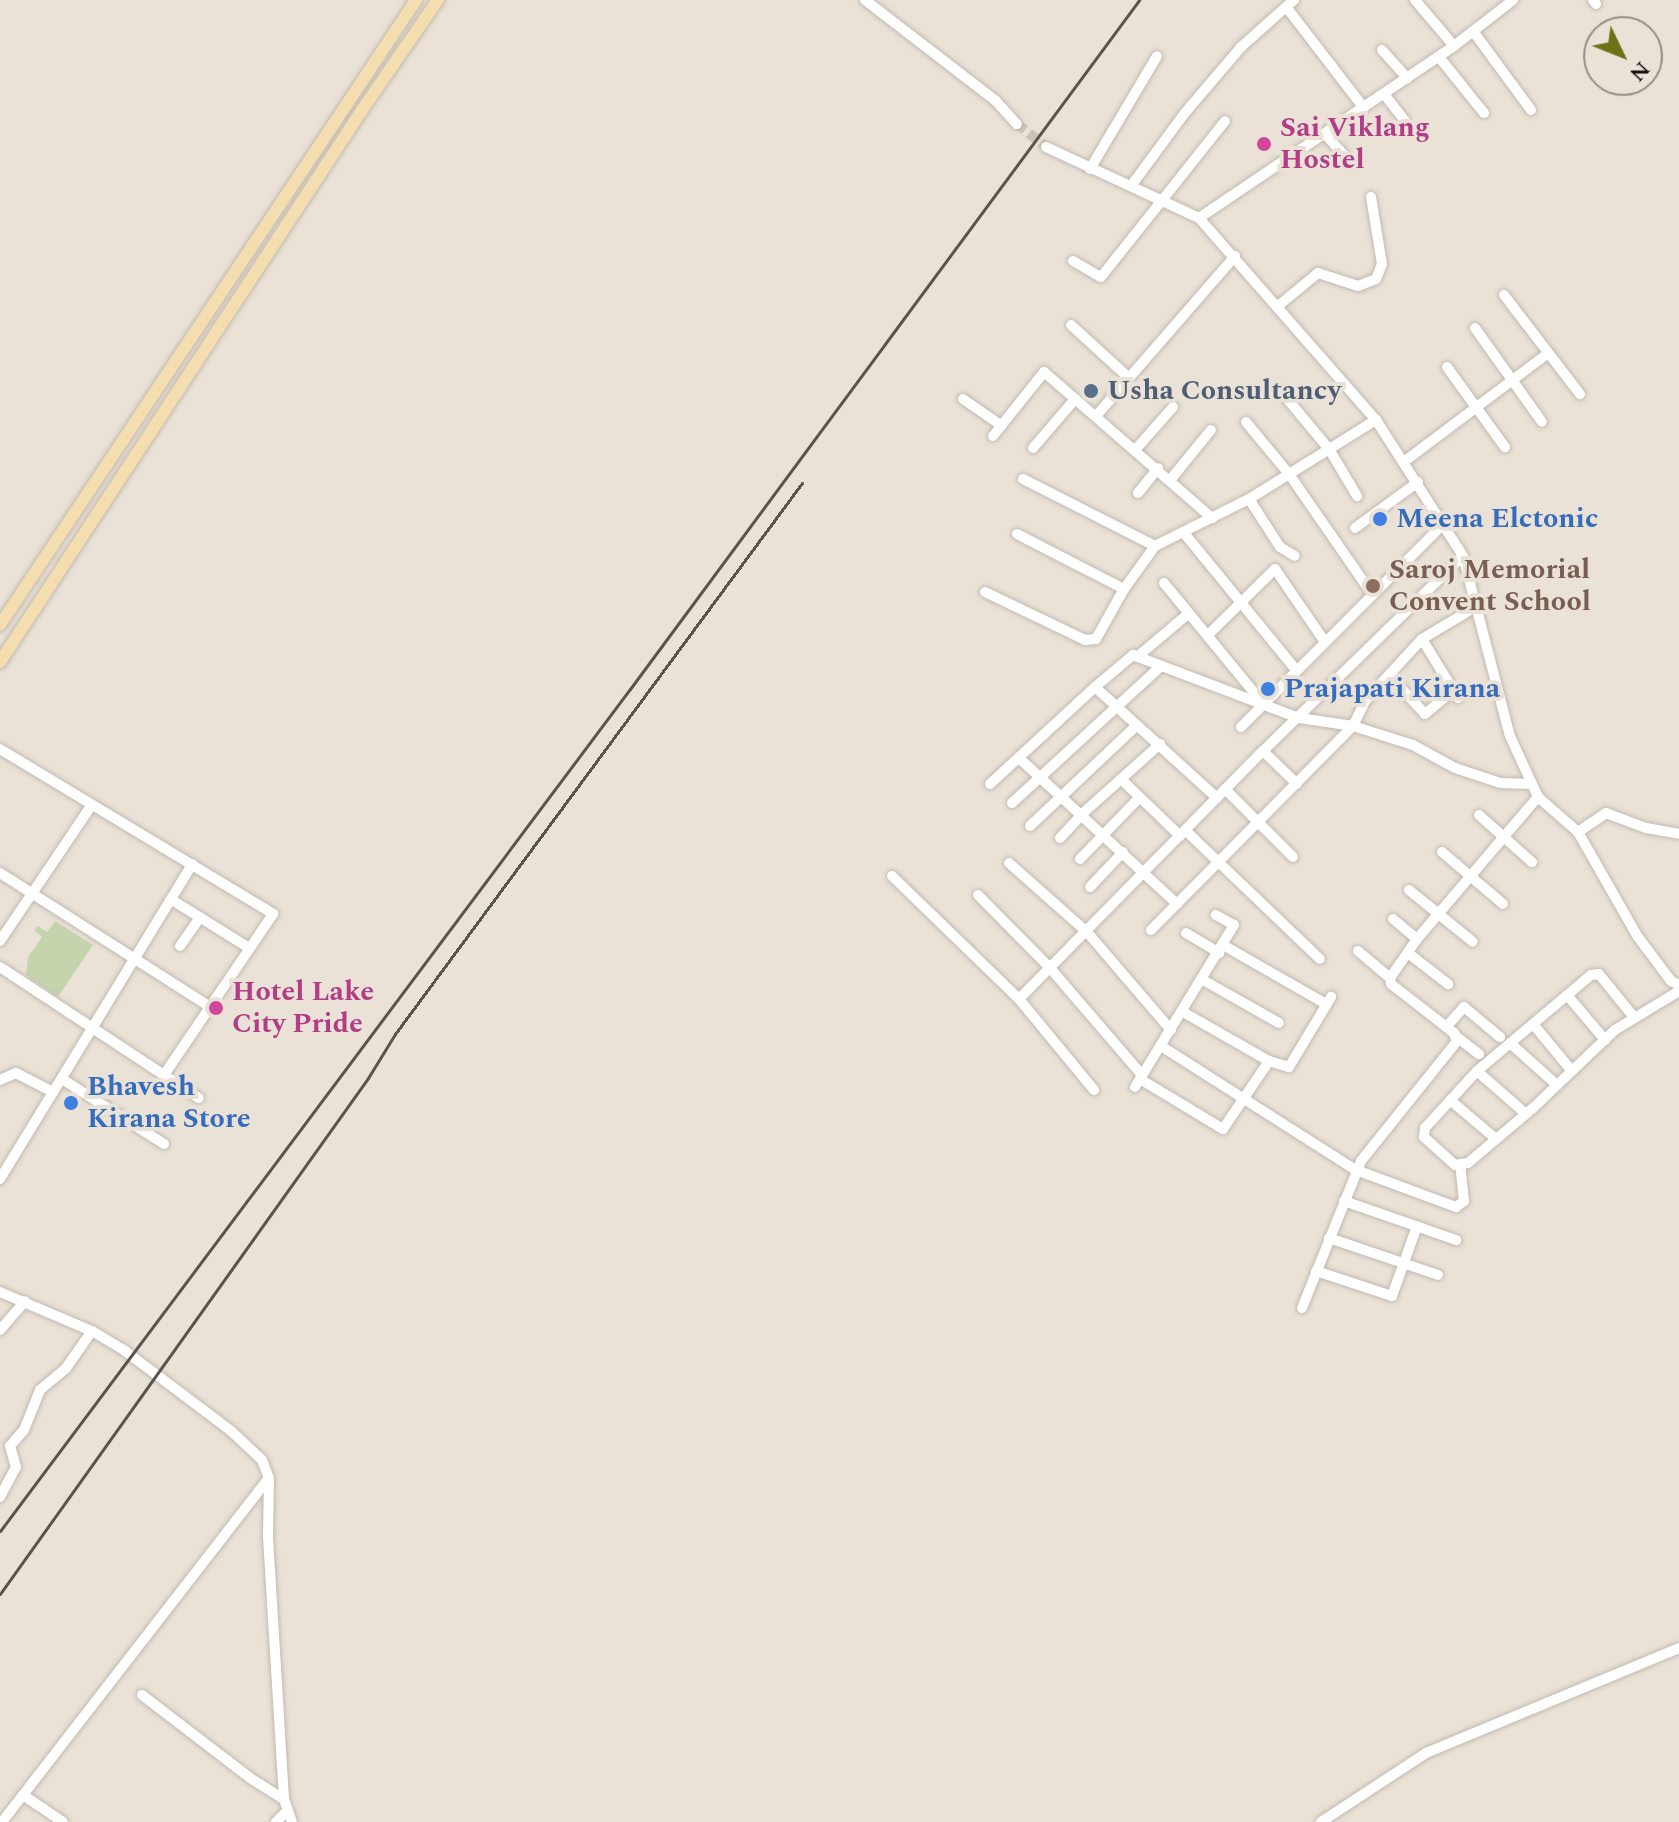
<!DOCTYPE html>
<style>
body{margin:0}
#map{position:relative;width:1679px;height:1822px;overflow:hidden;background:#eae2d7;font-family:Spectral,serif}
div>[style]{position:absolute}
.green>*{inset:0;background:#c4d4ad}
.minor-tunnel>*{height:10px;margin-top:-5px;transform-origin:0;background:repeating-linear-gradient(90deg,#cac3b9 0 10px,transparent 0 15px)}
.roads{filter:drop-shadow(0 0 2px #c2baaf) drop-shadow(0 0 2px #c2baaf)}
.minor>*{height:10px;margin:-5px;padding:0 5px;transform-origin:5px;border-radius:5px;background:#fff}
.major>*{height:12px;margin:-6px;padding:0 6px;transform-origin:6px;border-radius:6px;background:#f4ddaf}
.rail>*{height:3px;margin:-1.5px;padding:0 1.5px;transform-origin:1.5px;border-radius:1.5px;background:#58544e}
.dots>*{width:22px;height:22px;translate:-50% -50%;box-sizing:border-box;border:4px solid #eae2d7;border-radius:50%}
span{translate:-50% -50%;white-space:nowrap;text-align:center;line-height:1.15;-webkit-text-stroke:8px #eae2d7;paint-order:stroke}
.hotel-label{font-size:28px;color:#b23c85;font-weight:700}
.left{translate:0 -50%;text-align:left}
.service-label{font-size:28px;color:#4e5e75;font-weight:700}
.shop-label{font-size:28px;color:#366cbe;font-weight:700}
.education-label{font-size:28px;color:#785e54;font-weight:700}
.north{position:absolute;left:1583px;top:16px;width:80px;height:80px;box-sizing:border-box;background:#eae2d7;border:2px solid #958f87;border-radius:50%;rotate:133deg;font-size:22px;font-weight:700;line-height:32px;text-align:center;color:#15130f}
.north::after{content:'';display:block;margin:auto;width:28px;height:36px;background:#6e7218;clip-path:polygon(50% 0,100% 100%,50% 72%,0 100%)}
</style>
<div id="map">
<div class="green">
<div style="clip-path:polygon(55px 921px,93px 945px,58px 997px,26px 975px,28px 957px,42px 937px,34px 930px,38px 926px,47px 932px)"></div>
</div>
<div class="minor-tunnel">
<div style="left:1017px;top:124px;width:37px;rotate:38deg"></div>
</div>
<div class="roads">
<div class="minor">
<div style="left:865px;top:0;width:165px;rotate:37.6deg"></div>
<div style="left:996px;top:101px;width:31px;rotate:48deg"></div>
<div style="left:1415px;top:0;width:60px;rotate:49.7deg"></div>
<div style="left:1593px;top:0;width:5px;rotate:53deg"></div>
<div style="left:1287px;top:8px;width:126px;rotate:52.4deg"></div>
<div style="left:1473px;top:31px;width:98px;rotate:53.7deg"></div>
<div style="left:1382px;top:50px;width:38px;rotate:48deg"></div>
<div style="left:1439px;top:57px;width:72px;rotate:51.2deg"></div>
<div style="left:1384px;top:94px;width:34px;rotate:52deg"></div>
<div style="left:1325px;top:134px;width:40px;rotate:48deg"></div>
<div style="left:1046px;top:147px;width:169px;rotate:24.9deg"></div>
<div style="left:1199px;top:218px;width:269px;rotate:48.8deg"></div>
<div style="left:1376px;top:420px;width:161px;rotate:57.4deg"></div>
<div style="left:1463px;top:556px;width:186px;rotate:75.4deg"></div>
<div style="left:1510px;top:736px;width:67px;rotate:65.3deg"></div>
<div style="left:1538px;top:797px;width:53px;rotate:41.2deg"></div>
<div style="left:1578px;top:832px;width:121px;rotate:60.3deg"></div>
<div style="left:1638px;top:937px;width:55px;rotate:53.1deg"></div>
<div style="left:1671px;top:981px;width:9px;rotate:27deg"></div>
<div style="left:1090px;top:169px;width:131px;rotate:-59.3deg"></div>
<div style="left:1131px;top:186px;width:89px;rotate:-53.6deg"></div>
<div style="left:1184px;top:114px;width:88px;rotate:-49.6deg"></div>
<div style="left:1241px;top:47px;width:71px;rotate:-41.6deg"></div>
<div style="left:1199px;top:218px;width:308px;rotate:-34deg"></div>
<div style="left:1454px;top:46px;width:75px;rotate:-37.9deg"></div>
<div style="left:1073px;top:261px;width:32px;rotate:30deg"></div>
<div style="left:1101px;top:277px;width:199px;rotate:-51.5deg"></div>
<div style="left:1504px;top:295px;width:125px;rotate:52.5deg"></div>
<div style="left:1278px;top:306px;width:52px;rotate:-39.5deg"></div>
<div style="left:1318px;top:273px;width:42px;rotate:18deg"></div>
<div style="left:1358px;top:286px;width:19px;rotate:-21deg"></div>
<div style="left:1376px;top:279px;width:16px;rotate:-68deg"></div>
<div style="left:1382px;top:264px;width:68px;rotate:-99.3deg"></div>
<div style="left:1071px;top:325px;width:79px;rotate:42.4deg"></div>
<div style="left:1475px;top:328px;width:115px;rotate:54.5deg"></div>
<div style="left:1447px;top:367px;width:99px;rotate:54.1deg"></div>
<div style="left:1279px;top:389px;width:78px;rotate:50.2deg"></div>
<div style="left:1329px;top:449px;width:55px;rotate:59.2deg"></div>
<div style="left:963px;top:399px;width:47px;rotate:34.7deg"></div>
<div style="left:1096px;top:416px;width:212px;rotate:-49deg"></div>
<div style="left:1246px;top:422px;width:67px;rotate:50.4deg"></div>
<div style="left:1289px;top:474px;width:146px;rotate:55.3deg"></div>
<div style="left:993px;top:436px;width:82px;rotate:-51.4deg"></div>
<div style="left:1044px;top:372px;width:223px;rotate:41deg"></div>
<div style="left:1033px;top:448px;width:65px;rotate:-49.4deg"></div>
<div style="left:1136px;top:449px;width:56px;rotate:-48.6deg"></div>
<div style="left:1405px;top:461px;width:178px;rotate:-37deg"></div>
<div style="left:1023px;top:479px;width:148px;rotate:26.9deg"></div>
<div style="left:1171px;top:479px;width:63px;rotate:-50.8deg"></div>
<div style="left:1138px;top:493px;width:32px;rotate:-51deg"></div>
<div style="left:1249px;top:499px;width:57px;rotate:57.1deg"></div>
<div style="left:1280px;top:547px;width:17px;rotate:31deg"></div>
<div style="left:1355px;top:528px;width:78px;rotate:-36.1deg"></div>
<div style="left:1184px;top:533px;width:178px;rotate:50.7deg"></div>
<div style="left:1017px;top:534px;width:120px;rotate:27.2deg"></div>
<div style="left:1164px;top:583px;width:151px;rotate:50.6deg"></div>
<div style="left:985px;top:592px;width:111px;rotate:25.6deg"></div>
<div style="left:1085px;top:640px;width:11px;rotate:-5deg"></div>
<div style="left:1096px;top:639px;width:57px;rotate:-60.8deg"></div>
<div style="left:1124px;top:589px;width:53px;rotate:-54.2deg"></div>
<div style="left:1155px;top:546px;width:105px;rotate:-26.6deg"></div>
<div style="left:1249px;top:499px;width:150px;rotate:-31.9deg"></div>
<div style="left:1208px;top:635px;width:94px;rotate:-44.6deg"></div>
<div style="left:1275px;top:569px;width:88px;rotate:55.6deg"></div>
<div style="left:1422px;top:639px;width:69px;rotate:58.6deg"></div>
<div style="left:1137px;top:657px;width:68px;rotate:-40.2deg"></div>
<div style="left:1389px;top:675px;width:53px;rotate:47.3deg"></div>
<div style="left:1425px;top:714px;width:35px;rotate:-40deg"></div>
<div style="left:1095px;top:687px;width:50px;rotate:-40.1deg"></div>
<div style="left:1133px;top:655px;width:178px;rotate:20.8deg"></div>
<div style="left:1299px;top:718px;width:55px;rotate:8.4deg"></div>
<div style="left:1353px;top:726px;width:63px;rotate:17.6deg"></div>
<div style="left:1413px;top:745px;width:48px;rotate:28.7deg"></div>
<div style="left:1455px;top:768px;width:47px;rotate:18.4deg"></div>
<div style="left:1500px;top:783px;width:32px;rotate:2deg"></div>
<div style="left:1241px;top:727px;width:288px;rotate:-45.1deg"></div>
<div style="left:0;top:749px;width:319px;rotate:31.1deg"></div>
<div style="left:273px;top:914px;width:194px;rotate:124.1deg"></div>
<div style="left:1263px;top:751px;width:47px;rotate:44.1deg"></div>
<div style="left:1019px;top:758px;width:215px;rotate:42.7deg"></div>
<div style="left:1121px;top:779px;width:82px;rotate:44deg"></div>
<div style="left:990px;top:784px;width:143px;rotate:-42.7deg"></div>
<div style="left:1095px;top:687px;width:165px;rotate:42.3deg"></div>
<div style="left:1225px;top:789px;width:96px;rotate:45deg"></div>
<div style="left:1012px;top:803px;width:201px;rotate:-42.6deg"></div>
<div style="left:1479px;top:815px;width:71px;rotate:41.6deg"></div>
<div style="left:1030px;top:826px;width:147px;rotate:-43.3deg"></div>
<div style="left:1186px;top:831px;width:185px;rotate:43.7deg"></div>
<div style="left:1578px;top:832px;width:34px;rotate:-34deg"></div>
<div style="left:1606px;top:813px;width:43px;rotate:20.6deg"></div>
<div style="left:1646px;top:828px;width:34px;rotate:10deg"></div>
<div style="left:1060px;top:838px;width:33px;rotate:-47deg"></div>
<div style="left:1082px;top:814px;width:105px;rotate:-41.9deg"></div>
<div style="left:1442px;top:852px;width:80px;rotate:40.4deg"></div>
<div style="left:1080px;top:859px;width:85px;rotate:-46deg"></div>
<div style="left:1009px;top:863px;width:104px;rotate:41.5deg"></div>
<div style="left:1087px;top:932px;width:129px;rotate:49.4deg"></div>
<div style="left:0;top:873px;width:248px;rotate:32.5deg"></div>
<div style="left:892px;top:876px;width:177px;rotate:44.1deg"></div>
<div style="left:1019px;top:999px;width:118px;rotate:50.5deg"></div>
<div style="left:1090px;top:887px;width:48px;rotate:-46.7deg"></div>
<div style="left:1409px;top:890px;width:82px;rotate:39.1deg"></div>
<div style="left:978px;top:895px;width:103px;rotate:45.4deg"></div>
<div style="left:1050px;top:968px;width:141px;rotate:49.3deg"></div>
<div style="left:172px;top:900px;width:91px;rotate:31.9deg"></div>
<div style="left:1393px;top:919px;width:31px;rotate:40deg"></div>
<div style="left:1151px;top:930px;width:287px;rotate:-45.3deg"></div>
<div style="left:1353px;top:726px;width:28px;rotate:-64deg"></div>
<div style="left:1365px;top:701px;width:84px;rotate:-47.4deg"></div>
<div style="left:1422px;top:639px;width:64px;rotate:-31deg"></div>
<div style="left:1186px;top:933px;width:39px;rotate:31deg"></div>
<div style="left:0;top:941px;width:163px;rotate:-56deg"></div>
<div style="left:1223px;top:945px;width:119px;rotate:29.8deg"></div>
<div style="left:180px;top:946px;width:35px;rotate:-55deg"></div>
<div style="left:1358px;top:951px;width:42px;rotate:40.2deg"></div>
<div style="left:1408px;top:953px;width:51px;rotate:37.8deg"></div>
<div style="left:0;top:967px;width:238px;rotate:33.4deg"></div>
<div style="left:1203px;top:980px;width:87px;rotate:29.5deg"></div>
<div style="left:1567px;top:995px;width:59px;rotate:49.8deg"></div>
<div style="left:1019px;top:999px;width:348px;rotate:-45.5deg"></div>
<div style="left:1263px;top:751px;width:279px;rotate:-44.3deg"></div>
<div style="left:1183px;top:1012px;width:99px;rotate:29.7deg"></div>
<div style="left:1269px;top:1061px;width:21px;rotate:17deg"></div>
<div style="left:1289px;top:1067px;width:82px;rotate:-59deg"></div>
<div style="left:1633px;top:1016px;width:54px;rotate:-129deg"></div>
<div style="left:1599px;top:974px;width:8px;rotate:173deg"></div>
<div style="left:1591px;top:975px;width:149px;rotate:139.9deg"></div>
<div style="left:1477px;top:1071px;width:77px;rotate:132.4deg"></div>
<div style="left:1425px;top:1128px;width:9px;rotate:96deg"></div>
<div style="left:1424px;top:1137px;width:42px;rotate:42.1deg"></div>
<div style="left:1455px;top:1165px;width:13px;rotate:-9deg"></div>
<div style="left:1468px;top:1163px;width:84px;rotate:-40.2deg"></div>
<div style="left:1532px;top:1109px;width:115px;rotate:-43.6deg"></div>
<div style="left:1615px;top:1030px;width:75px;rotate:-31.4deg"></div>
<div style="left:1533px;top:1024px;width:61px;rotate:50.3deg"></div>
<div style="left:1446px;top:1027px;width:27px;rotate:-48deg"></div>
<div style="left:1464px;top:1007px;width:47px;rotate:39.8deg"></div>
<div style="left:1457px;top:1037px;width:28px;rotate:38deg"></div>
<div style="left:1510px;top:1043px;width:63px;rotate:41.8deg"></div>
<div style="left:1161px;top:1046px;width:231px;rotate:32.5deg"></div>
<div style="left:1356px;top:1170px;width:107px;rotate:20.3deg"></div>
<div style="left:1456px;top:1207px;width:10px;rotate:-37deg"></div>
<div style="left:1464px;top:1201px;width:36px;rotate:-96deg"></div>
<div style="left:1477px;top:1071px;width:64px;rotate:41.2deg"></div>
<div style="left:62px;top:1079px;width:121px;rotate:32.5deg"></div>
<div style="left:1140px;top:1079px;width:97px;rotate:31.1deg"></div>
<div style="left:1223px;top:1129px;width:82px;rotate:-55.9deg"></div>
<div style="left:0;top:1080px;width:17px;rotate:-24deg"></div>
<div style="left:16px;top:1073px;width:42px;rotate:27.2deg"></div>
<div style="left:1135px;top:1087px;width:190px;rotate:-58.6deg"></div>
<div style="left:1234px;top:925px;width:21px;rotate:-151deg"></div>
<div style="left:1450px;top:1100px;width:60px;rotate:40.3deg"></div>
<div style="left:0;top:1179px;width:369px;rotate:-58.6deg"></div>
<div style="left:1344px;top:1201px;width:119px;rotate:19.2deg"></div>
<div style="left:1329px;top:1238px;width:115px;rotate:18.7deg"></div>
<div style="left:1316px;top:1271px;width:80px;rotate:18.2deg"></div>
<div style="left:1392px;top:1296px;width:74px;rotate:-70.3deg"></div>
<div style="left:0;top:1292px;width:100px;rotate:23deg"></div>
<div style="left:92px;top:1331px;width:39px;rotate:31deg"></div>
<div style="left:125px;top:1351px;width:133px;rotate:37deg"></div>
<div style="left:231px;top:1431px;width:42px;rotate:43.1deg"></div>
<div style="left:262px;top:1460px;width:19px;rotate:69deg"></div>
<div style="left:269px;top:1478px;width:59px;rotate:91deg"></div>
<div style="left:268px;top:1537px;width:262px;rotate:86.5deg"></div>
<div style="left:284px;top:1799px;width:24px;rotate:71deg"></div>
<div style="left:1302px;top:1308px;width:158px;rotate:-68.1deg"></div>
<div style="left:1361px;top:1161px;width:154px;rotate:-51.3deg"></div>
<div style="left:1457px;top:1041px;width:9px;rotate:-111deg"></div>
<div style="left:1454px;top:1033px;width:80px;rotate:-142.1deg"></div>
<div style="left:1391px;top:984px;width:6px;rotate:-99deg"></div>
<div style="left:1390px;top:978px;width:47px;rotate:-55.3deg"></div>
<div style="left:1417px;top:939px;width:187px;rotate:-49.6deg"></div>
<div style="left:0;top:1330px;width:38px;rotate:-49deg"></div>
<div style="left:0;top:1497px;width:34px;rotate:-62deg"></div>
<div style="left:16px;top:1467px;width:22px;rotate:-106deg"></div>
<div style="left:10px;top:1446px;width:21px;rotate:-49deg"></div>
<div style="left:24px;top:1430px;width:43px;rotate:-68.2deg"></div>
<div style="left:40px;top:1390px;width:34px;rotate:-40deg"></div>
<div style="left:66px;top:1368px;width:45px;rotate:-54.9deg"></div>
<div style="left:142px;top:1695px;width:136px;rotate:37.5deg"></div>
<div style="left:250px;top:1778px;width:40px;rotate:32deg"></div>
<div style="left:23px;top:1795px;width:48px;rotate:34deg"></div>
<div style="left:2px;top:1822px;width:435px;rotate:-52.2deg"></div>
<div style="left:276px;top:1822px;width:16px;rotate:-45deg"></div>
<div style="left:1321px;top:1822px;width:126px;rotate:-33.3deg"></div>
<div style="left:1426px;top:1753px;width:274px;rotate:-22.5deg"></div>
</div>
<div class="major">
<div style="left:0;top:625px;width:751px;rotate:-56.35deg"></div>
<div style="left:0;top:662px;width:660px;rotate:-56.74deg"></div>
<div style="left:362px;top:110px;width:134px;rotate:-55.4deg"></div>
</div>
</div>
<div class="rail">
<div style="left:0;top:1531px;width:1052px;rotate:-53.2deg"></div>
<div style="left:630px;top:689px;width:857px;rotate:-53.54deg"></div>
<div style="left:0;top:1594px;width:634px;rotate:-54.5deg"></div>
<div style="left:368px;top:1078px;width:52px;rotate:-58.5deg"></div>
<div style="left:395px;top:1034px;width:685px;rotate:-53.55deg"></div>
</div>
<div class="dots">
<div style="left:1264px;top:144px;background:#d1479c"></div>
<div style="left:1091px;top:391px;background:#5c6f8a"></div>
<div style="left:1380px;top:519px;background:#3f7fe0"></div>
<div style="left:1373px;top:586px;background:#8d6e63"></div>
<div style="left:1268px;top:689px;background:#3f7fe0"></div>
<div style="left:216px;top:1008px;background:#d1479c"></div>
<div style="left:71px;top:1103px;background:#3f7fe0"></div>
</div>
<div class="hotel-label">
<span class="left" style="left:1280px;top:144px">Sai Viklang<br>Hostel</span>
<span class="left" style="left:232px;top:1008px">Hotel Lake<br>City Pride</span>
</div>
<div class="service-label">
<span class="left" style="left:1107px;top:391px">Usha Consultancy</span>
</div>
<div class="shop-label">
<span class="left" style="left:1396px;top:519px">Meena Elctonic</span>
<span class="left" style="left:1284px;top:689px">Prajapati Kirana</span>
<span class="left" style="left:87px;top:1103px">Bhavesh<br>Kirana Store</span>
</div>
<div class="education-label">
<span class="left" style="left:1389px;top:586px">Saroj Memorial<br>Convent School</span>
</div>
<div class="north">N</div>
</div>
